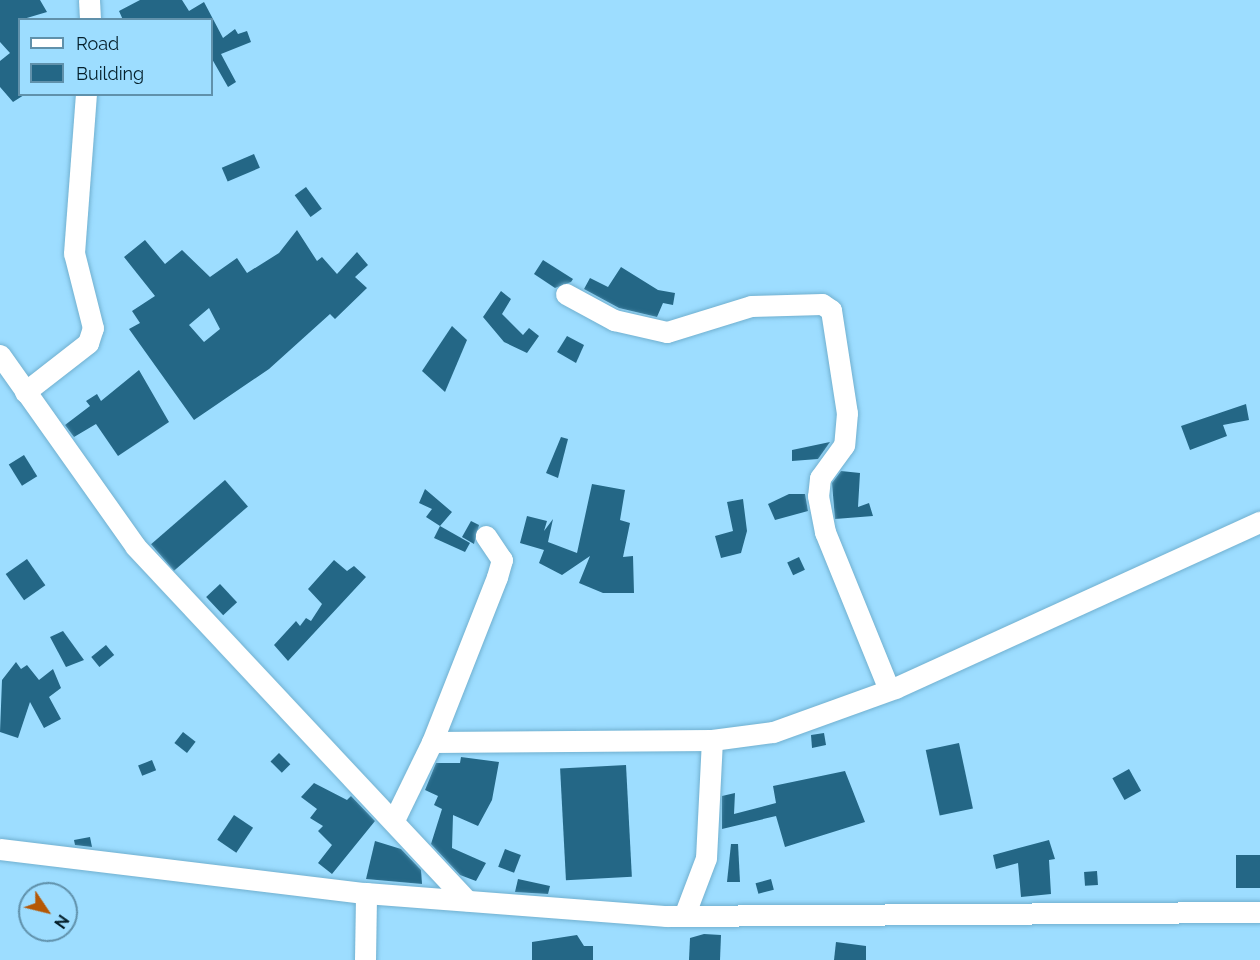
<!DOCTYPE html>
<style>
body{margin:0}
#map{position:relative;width:1260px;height:960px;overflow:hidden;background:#9dddff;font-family:Raleway,sans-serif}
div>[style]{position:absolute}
.building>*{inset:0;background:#246786;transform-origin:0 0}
.roads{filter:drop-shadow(0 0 2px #71b0d0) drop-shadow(0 0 2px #71b0d0)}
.minor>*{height:21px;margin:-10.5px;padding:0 10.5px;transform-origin:10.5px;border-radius:10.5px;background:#fff}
span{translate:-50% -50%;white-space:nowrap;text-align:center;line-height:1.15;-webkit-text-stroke:6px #9dddff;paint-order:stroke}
.legend{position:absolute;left:18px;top:18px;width:195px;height:78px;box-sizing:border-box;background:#9dddff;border:2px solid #6091ab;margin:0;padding:8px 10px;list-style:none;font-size:18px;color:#05202c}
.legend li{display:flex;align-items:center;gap:12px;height:30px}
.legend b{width:30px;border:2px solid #6091ab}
.north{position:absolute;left:18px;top:882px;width:60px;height:60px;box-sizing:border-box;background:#9dddff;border:2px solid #6091ab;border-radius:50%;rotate:125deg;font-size:16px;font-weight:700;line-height:24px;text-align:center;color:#05202c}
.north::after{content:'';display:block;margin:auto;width:21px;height:27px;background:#b55806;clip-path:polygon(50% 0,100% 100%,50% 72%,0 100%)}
</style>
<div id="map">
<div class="building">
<div style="clip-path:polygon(0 0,40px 0,47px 12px,20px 20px,24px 95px,13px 102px,0 87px,0 61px,10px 53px,0 42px)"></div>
<div style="clip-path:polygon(140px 0,182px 0,189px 11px,204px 2px,223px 38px,235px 29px,238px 34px,247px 31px,251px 42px,221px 54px,236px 82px,228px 87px,212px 59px,212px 20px,123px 20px,119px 11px)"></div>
<div style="left:254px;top:154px;width:15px;height:35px;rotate:67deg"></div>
<div style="left:306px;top:187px;width:27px;height:14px;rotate:54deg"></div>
<div style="clip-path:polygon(evenodd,297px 230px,317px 261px,322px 257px,337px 274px,357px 252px,368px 265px,355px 277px,367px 288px,335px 319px,330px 314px,269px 369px,194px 420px,129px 329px,140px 323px,132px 311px,155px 296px,124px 257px,145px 240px,165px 264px,182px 250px,210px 277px,237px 258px,247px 273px,279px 253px,297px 230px,209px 308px,220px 329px,204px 342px,189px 325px,209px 308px)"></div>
<div style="clip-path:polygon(543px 260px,573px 279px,571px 282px,555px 288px,534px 274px)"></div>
<div style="clip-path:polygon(621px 267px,658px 290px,675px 293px,673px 305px,663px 303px,657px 317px,619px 308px,584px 289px,590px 278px,608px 287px)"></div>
<div style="clip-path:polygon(501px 291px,511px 299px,502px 314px,523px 335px,529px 328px,539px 336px,527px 353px,504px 342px,483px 317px)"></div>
<div style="clip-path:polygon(452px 326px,467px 340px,445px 392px,422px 371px)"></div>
<div style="clip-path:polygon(567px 336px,584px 345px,576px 363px,557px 352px)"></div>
<div style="clip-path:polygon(139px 370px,169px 422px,118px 456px,96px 424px,74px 437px,65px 425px,90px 406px,86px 401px,97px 394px,101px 401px)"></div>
<div style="clip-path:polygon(1246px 404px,1249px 420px,1223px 425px,1227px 436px,1190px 450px,1181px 426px)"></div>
<div style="clip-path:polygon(561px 437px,568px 439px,558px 478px,546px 473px)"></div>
<div style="clip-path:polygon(830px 442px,818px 459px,792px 461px,792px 450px)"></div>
<div style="left:24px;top:455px;width:25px;height:18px;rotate:58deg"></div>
<div style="clip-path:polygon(841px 471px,860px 473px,858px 507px,869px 503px,873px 516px,835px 519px,832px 483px)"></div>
<div style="left:225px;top:480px;width:35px;height:98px;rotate:49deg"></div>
<div style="clip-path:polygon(592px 484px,625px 490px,620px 520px,630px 523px,623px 557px,633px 556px,634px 593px,603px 593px,579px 583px,590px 556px,562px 575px,539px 563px,544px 550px,520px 543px,527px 516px,547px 521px,544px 531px,553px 519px,548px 542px,577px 553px)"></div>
<div style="clip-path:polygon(425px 489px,452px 512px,440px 526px,426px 517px,432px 509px,419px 503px)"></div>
<div style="clip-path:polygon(789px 494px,805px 494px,808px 511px,775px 520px,768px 504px)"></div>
<div style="clip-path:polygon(743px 499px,747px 531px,741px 553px,721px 558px,715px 536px,733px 531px,727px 502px)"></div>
<div style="clip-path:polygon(471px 521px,479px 525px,474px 544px,462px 537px)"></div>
<div style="clip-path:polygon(440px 526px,470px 543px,465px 552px,434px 538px)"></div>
<div style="left:799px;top:557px;width:14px;height:13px;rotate:65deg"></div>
<div style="left:27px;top:559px;width:32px;height:26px;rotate:55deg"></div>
<div style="clip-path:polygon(334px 560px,347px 571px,354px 566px,366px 577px,288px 661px,274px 645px,296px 621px,300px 626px,306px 618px,311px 621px,322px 604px,308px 589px)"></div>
<div style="left:220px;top:584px;width:25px;height:19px;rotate:47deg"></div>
<div style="clip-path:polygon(63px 631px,84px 660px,66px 667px,50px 637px)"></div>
<div style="left:106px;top:645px;width:13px;height:19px;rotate:51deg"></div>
<div style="clip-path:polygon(16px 662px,21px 669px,27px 665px,39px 680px,53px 669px,61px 688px,49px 697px,61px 719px,44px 728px,30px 702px,18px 738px,0 732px,2px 680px)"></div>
<div style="left:183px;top:732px;width:16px;height:14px;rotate:38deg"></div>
<div style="clip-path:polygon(824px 733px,826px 745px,812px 748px,811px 735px)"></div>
<div style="left:959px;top:743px;width:67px;height:34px;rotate:78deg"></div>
<div style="left:279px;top:753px;width:16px;height:12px;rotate:45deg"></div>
<div style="clip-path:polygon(461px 757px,499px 762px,492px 800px,478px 826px,453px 815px,452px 848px,486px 863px,476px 881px,460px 875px,431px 844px,442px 809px,434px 805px,438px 796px,425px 790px,436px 763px,460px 763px)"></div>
<div style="left:152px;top:760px;width:11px;height:15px;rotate:68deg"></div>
<div style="left:626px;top:765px;width:112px;height:66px;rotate:87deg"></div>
<div style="left:1129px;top:769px;width:25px;height:19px;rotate:61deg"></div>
<div style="clip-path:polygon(845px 771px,865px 822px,785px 847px,776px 816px,722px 829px,722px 796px,735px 793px,734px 814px,776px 803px,773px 786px)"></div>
<div style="clip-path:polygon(314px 783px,347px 800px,351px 796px,375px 821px,332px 874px,318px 863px,332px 845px,318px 831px,323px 826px,310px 818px,317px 809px,301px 797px)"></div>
<div style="left:234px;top:815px;width:23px;height:30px;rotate:34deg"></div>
<div style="clip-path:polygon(90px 837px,92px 847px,75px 845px,74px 840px)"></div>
<div style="clip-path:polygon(1049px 840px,1055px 859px,1049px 860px,1051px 894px,1021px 897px,1018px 863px,996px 869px,993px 855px)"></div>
<div style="clip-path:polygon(375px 841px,401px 849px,421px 870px,422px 884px,366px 879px)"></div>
<div style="clip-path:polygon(731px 844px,738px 844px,740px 882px,727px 882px)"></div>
<div style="left:505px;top:849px;width:17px;height:19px;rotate:21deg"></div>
<div style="left:1260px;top:855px;width:33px;height:24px;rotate:90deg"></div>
<div style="left:1097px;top:871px;width:14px;height:13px;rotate:86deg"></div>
<div style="clip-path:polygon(518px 879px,550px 886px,548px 894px,515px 892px)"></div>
<div style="left:771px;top:879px;width:11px;height:16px;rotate:75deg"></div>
<div style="clip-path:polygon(704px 934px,721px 935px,720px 960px,689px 960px,690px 938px)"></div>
<div style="clip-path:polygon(577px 935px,584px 946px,593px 946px,593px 960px,532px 960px,532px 942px)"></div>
<div style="clip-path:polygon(836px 942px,866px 946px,866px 960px,834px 960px)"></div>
</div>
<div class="roads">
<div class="minor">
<div style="left:89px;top:0;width:20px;rotate:87deg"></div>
<div style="left:566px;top:294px;width:55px;rotate:28.4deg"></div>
<div style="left:614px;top:320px;width:54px;rotate:12.8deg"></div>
<div style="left:667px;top:332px;width:88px;rotate:-17.2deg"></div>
<div style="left:751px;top:306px;width:71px;rotate:-1.6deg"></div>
<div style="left:822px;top:304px;width:11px;rotate:34deg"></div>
<div style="left:831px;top:310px;width:104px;rotate:81.2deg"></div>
<div style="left:847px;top:413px;width:32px;rotate:95deg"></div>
<div style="left:844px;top:445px;width:41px;rotate:126deg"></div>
<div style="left:820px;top:478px;width:18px;rotate:96deg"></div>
<div style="left:818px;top:496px;width:37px;rotate:79deg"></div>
<div style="left:825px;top:532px;width:170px;rotate:67.9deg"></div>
<div style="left:0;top:355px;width:234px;rotate:54.7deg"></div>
<div style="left:135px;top:546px;width:485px;rotate:46.9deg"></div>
<div style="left:25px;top:392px;width:80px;rotate:-37.9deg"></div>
<div style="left:88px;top:343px;width:16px;rotate:-72deg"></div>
<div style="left:93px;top:328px;width:77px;rotate:-104.2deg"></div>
<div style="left:74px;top:253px;width:159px;rotate:-85.7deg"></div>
<div style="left:432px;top:742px;width:280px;rotate:-0.4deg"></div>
<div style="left:712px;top:740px;width:62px;rotate:-7.5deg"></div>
<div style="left:773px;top:732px;width:130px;rotate:-19.8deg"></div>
<div style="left:895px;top:688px;width:401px;rotate:-24.5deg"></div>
<div style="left:395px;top:818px;width:85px;rotate:-64deg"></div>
<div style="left:432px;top:742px;width:177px;rotate:-68.5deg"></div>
<div style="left:497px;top:577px;width:18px;rotate:-74deg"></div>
<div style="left:502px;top:560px;width:29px;rotate:-124deg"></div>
<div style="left:0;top:849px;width:369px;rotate:6.9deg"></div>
<div style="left:366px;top:893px;width:301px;rotate:4.4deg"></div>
<div style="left:666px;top:916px;width:594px;rotate:-0.39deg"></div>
<div style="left:684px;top:916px;width:62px;rotate:-69.2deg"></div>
<div style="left:706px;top:858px;width:118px;rotate:-87.1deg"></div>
<div style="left:365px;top:960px;width:67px;rotate:-89.1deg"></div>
</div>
</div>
<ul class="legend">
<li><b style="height:8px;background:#fff"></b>Road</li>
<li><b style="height:16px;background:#246786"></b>Building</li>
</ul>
<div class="north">N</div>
</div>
